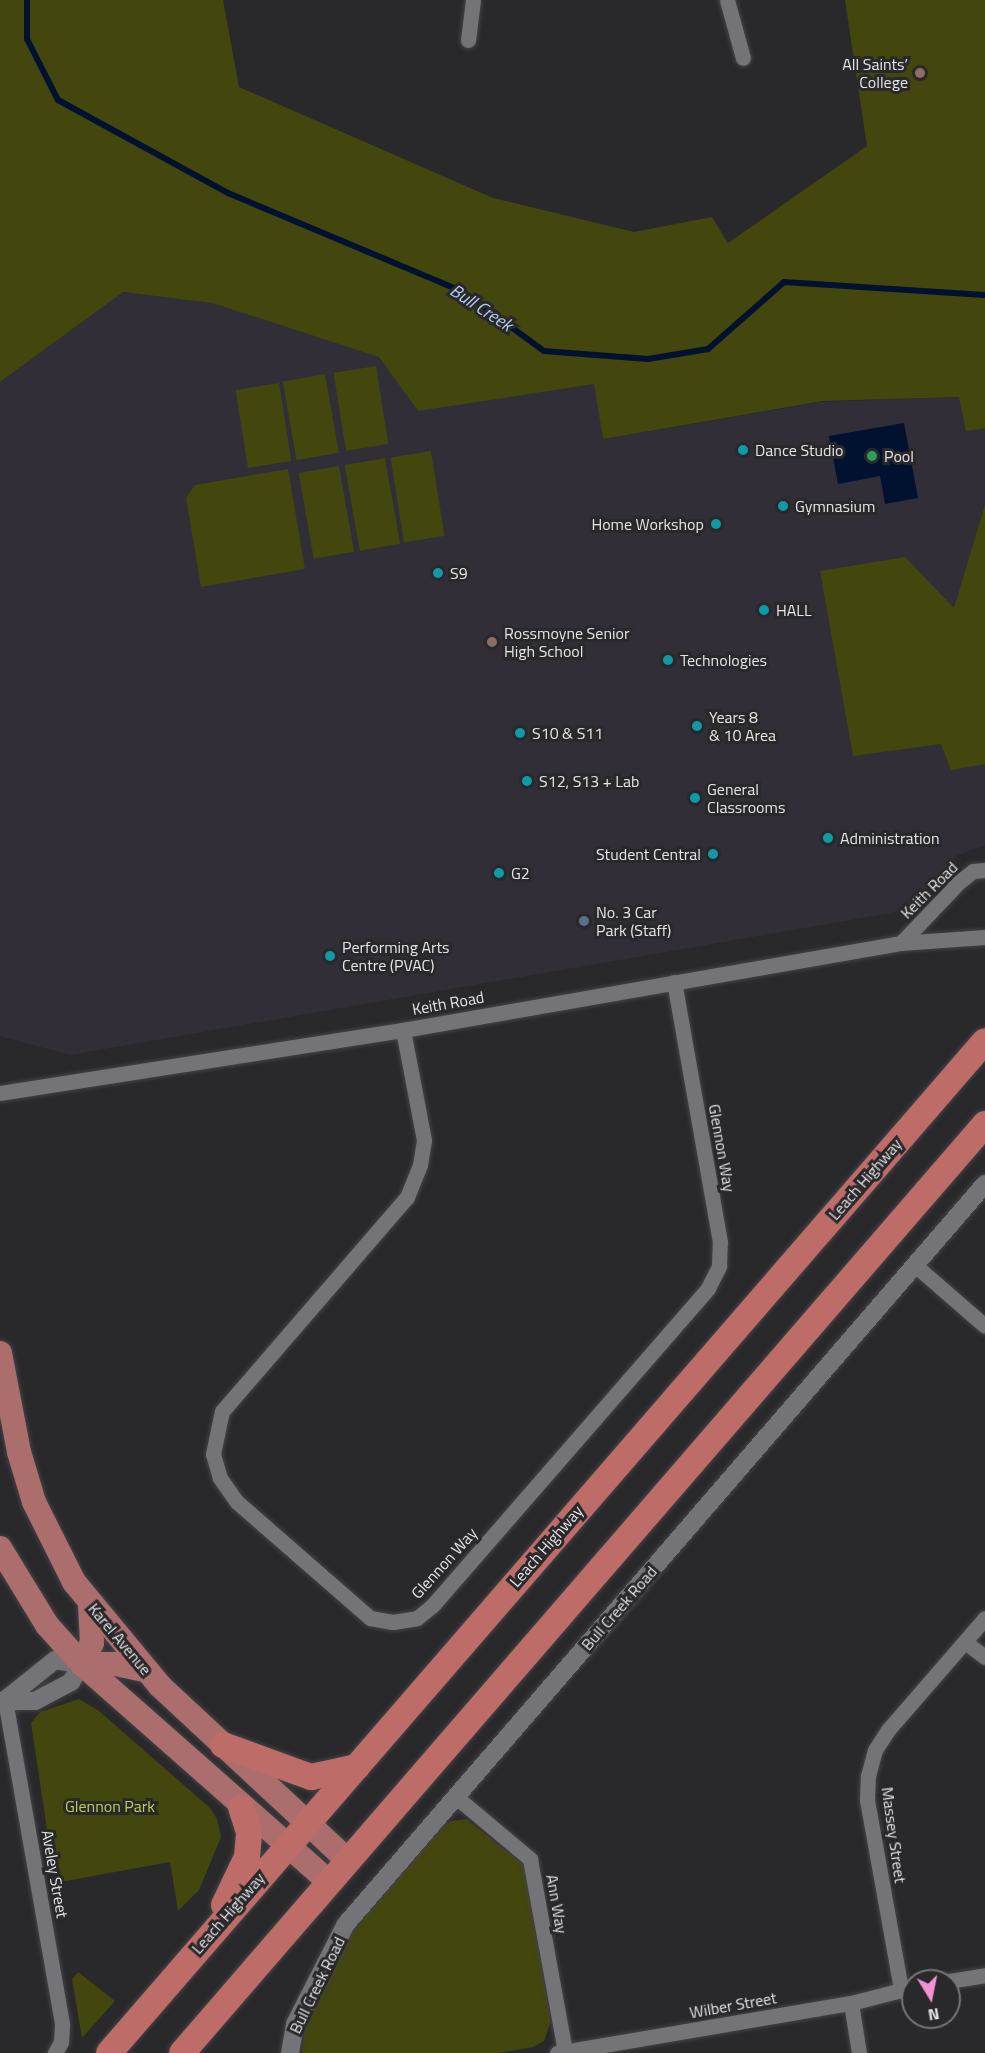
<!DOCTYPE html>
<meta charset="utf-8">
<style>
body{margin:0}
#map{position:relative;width:985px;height:2053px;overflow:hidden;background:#29282b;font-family:"Titillium Web",sans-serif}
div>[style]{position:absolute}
.built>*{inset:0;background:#312e37}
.green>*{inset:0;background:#43460d;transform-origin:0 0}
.water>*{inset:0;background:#001230}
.stream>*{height:6px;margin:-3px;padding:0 3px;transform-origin:3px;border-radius:3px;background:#001230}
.roads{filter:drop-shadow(0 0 2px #444346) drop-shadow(0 0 2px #444346)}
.minor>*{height:15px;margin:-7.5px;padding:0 7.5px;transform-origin:7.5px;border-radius:7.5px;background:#747377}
.tertiary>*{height:18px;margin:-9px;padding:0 9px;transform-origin:9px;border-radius:9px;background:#747377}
.primary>*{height:24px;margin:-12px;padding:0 12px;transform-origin:12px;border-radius:12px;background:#ab6e6c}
.trunk>*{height:26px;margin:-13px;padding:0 13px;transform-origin:13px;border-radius:13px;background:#be6c68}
.dots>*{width:16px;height:16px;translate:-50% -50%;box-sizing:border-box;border:3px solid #29282b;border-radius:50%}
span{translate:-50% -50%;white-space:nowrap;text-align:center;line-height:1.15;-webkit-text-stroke:6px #29282b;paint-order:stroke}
.poi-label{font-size:16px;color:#e4e3e5}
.right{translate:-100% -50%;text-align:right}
.left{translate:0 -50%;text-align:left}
.street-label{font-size:16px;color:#e4e3e5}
.park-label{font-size:16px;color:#c4cb54}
.water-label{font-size:18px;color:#b2ccef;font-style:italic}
.north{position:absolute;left:901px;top:1969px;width:60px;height:60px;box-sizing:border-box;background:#29282b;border:2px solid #747375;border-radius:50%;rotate:170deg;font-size:16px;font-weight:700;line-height:24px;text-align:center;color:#e4e3e5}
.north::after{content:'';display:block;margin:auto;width:21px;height:27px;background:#f391d6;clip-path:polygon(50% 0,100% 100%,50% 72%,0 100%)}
</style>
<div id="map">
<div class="built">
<div style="clip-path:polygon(123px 292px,212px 303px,380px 357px,418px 410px,595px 384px,603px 439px,822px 402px,959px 397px,985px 387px,985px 845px,958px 855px,908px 910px,70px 1055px,0 1036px,0 382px)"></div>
</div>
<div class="green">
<div style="clip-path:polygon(0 0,223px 0,239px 87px,493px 198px,634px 232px,712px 217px,728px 243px,867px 146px,845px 0,985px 0,985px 428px,966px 431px,959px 397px,823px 401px,603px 439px,594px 384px,418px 411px,379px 357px,212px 303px,123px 292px,0 382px)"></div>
<div style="left:376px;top:366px;width:79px;height:43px;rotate:81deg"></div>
<div style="left:325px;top:374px;width:80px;height:43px;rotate:80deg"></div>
<div style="left:279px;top:383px;width:79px;height:44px;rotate:81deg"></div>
<div style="left:431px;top:451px;width:86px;height:41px;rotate:81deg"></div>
<div style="left:385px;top:458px;width:87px;height:41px;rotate:80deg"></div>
<div style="left:339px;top:466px;width:87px;height:41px;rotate:80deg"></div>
<div style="clip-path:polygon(288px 469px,305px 569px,201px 587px,186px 498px,195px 485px)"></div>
<div style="clip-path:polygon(985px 505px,985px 764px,951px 770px,941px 744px,853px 756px,820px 571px,905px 557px,954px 608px)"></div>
<div style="clip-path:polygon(79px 1699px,99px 1711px,210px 1808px,217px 1819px,221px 1837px,199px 1890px,178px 1911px,170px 1862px,55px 1883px,31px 1723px,40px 1712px)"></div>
<div style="clip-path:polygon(466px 1819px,524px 1865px,551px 2021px,544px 2041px,533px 2047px,499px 2053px,302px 2053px,305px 2024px,355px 1928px,440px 1828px,452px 1821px)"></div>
<div style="clip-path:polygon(78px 1972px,115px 2001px,82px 2038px,72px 1979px)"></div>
</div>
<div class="water">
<div style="clip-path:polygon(904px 423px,918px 498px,885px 504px,880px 476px,838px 484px,829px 436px)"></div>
</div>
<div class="stream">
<div style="left:27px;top:0;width:39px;rotate:90deg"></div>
<div style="left:27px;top:39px;width:68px;rotate:63.1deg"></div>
<div style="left:58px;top:100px;width:194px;rotate:28.7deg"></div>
<div style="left:228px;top:193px;width:255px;rotate:22.8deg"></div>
<div style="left:463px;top:292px;width:100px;rotate:36.1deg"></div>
<div style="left:544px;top:351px;width:104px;rotate:4.4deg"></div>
<div style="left:648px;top:359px;width:61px;rotate:-9.5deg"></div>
<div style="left:708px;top:349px;width:101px;rotate:-41.4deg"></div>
<div style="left:784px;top:282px;width:201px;rotate:3.7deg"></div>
</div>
<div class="roads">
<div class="minor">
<div style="left:727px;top:0;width:60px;rotate:74.6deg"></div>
<div style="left:468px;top:40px;width:40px;rotate:-82.9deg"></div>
<div style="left:901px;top:943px;width:84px;rotate:-46.4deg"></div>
<div style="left:959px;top:882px;width:18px;rotate:-38deg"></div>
<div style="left:973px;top:871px;width:12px;rotate:-5deg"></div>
<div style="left:403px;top:1030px;width:112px;rotate:79.2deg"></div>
<div style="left:424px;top:1140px;width:25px;rotate:99deg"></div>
<div style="left:420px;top:1165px;width:35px;rotate:112deg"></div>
<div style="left:407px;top:1197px;width:283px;rotate:130.8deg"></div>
<div style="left:222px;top:1411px;width:44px;rotate:101.8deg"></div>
<div style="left:213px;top:1454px;width:25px;rotate:74deg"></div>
<div style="left:220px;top:1478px;width:29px;rotate:55deg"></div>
<div style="left:237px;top:1502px;width:176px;rotate:41.1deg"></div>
<div style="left:370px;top:1618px;width:23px;rotate:10deg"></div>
<div style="left:393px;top:1622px;width:24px;rotate:-9deg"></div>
<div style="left:417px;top:1618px;width:19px;rotate:-39deg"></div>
<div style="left:432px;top:1606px;width:421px;rotate:-49deg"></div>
<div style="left:708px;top:1288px;width:25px;rotate:-63deg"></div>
<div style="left:719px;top:1266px;width:24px;rotate:-88deg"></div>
<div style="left:720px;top:1242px;width:264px;rotate:-100deg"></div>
<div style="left:0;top:1093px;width:408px;rotate:-8.9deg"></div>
<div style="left:403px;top:1030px;width:506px;rotate:-9.91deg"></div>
<div style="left:901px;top:943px;width:84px;rotate:-4.1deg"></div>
<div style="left:916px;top:1266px;width:91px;rotate:41deg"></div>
<div style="left:965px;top:1642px;width:25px;rotate:37deg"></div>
<div style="left:5px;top:1700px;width:329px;rotate:80deg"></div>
<div style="left:62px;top:2024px;width:18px;rotate:93deg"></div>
<div style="left:61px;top:2042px;width:13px;rotate:119deg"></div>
<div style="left:455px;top:1796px;width:98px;rotate:40deg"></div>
<div style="left:530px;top:1859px;width:196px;rotate:79.7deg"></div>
<div style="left:949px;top:1981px;width:36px;rotate:-9deg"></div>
<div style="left:901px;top:1989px;width:192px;rotate:-100.2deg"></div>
<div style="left:867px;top:1800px;width:24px;rotate:-88deg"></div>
<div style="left:868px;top:1776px;width:27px;rotate:-75deg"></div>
<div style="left:875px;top:1750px;width:24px;rotate:-57deg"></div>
<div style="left:888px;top:1730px;width:148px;rotate:-49.1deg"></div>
<div style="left:851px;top:2003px;width:51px;rotate:80.9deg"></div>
<div style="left:557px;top:2053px;width:298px;rotate:-9.7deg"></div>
<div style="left:851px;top:2003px;width:64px;rotate:-14.5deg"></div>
</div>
<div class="tertiary">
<div style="left:0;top:1701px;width:35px"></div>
<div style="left:35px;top:1701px;width:41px;rotate:-27.8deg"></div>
<div style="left:71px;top:1682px;width:21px;rotate:-59deg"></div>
<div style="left:82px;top:1664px;width:27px;rotate:-172deg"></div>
<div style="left:55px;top:1660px;width:64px;rotate:141.3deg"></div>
<div style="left:290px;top:2053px;width:29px;rotate:-80deg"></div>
<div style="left:295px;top:2024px;width:112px;rotate:-63deg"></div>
<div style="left:346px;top:1924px;width:978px;rotate:-49.19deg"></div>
</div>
<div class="primary">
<div style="left:0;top:1353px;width:101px;rotate:79.1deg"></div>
<div style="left:19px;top:1452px;width:52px;rotate:73.3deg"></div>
<div style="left:34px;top:1502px;width:89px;rotate:63.4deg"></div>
<div style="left:74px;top:1582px;width:135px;rotate:50.4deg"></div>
<div style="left:160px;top:1686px;width:254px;rotate:42.9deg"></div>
<div style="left:0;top:1548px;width:90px;rotate:58.6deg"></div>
<div style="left:47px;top:1625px;width:52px;rotate:48.1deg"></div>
<div style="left:82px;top:1664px;width:328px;rotate:41.4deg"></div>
<div style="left:82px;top:1664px;width:34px"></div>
<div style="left:116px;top:1664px;width:30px;rotate:12deg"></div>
<div style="left:82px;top:1664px;width:23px;rotate:-65deg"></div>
<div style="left:92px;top:1643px;width:39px;rotate:-93deg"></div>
</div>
<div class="trunk">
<div style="left:223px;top:1745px;width:94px;rotate:20deg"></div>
<div style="left:311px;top:1777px;width:47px;rotate:-12.3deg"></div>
<div style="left:224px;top:1905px;width:53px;rotate:-64.4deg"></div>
<div style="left:247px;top:1857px;width:25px;rotate:-85deg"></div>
<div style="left:249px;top:1832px;width:25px;rotate:-108deg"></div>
<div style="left:109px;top:2053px;width:1338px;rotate:-49.12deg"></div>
<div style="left:182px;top:2053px;width:1228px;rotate:-49.16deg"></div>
</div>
</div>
<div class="dots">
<div style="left:920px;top:73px;background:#8d6e63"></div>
<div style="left:743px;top:450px;background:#0f9aa8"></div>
<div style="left:872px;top:456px;background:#2e9e5b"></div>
<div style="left:783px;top:506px;background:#0f9aa8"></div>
<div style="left:716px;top:524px;background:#0f9aa8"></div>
<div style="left:438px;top:573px;background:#0f9aa8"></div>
<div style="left:764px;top:610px;background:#0f9aa8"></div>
<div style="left:492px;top:642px;background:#8d6e63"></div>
<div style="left:668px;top:660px;background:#0f9aa8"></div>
<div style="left:697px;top:726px;background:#0f9aa8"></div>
<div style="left:520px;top:733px;background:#0f9aa8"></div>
<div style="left:527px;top:781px;background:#0f9aa8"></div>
<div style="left:695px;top:798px;background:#0f9aa8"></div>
<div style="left:828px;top:838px;background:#0f9aa8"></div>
<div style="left:713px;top:854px;background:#0f9aa8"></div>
<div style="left:499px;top:873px;background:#0f9aa8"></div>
<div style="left:584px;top:921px;background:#5c6f8a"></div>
<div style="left:330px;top:956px;background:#0f9aa8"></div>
</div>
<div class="poi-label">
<span class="right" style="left:908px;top:73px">All Saints’<br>College</span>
<span class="left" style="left:755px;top:450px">Dance Studio</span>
<span class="left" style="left:884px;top:456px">Pool</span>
<span class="left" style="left:795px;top:506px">Gymnasium</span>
<span class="right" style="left:704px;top:524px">Home Workshop</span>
<span class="left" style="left:450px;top:573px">S9</span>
<span class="left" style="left:776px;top:610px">HALL</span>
<span class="left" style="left:504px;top:642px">Rossmoyne Senior<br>High School</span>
<span class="left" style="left:680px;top:660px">Technologies</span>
<span class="left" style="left:709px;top:726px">Years 8<br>&amp; 10 Area</span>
<span class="left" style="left:532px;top:733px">S10 &amp; S11</span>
<span class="left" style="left:539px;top:781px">S12, S13 + Lab</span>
<span class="left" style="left:707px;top:798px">General<br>Classrooms</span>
<span class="left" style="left:840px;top:838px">Administration</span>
<span class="right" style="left:701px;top:854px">Student Central</span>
<span class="left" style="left:511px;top:873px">G2</span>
<span class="left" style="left:596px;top:921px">No. 3 Car<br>Park (Staff)</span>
<span class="left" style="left:342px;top:956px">Performing Arts<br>Centre (PVAC)</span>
</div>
<div class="street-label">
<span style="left:929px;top:890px;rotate:-45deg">Keith Road</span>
<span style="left:448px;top:1003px;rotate:-10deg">Keith Road</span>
<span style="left:722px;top:1148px;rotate:80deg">Glennon Way</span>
<span style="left:865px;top:1179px;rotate:-49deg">Leach Highway</span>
<span style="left:546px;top:1546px;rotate:-49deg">Leach Highway</span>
<span style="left:444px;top:1563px;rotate:-48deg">Glennon Way</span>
<span style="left:619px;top:1608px;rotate:-49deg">Bull Creek Road</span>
<span style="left:120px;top:1639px;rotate:50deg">Karel Avenue</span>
<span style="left:894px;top:1835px;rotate:82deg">Massey Street</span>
<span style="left:55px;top:1874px;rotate:80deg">Aveley Street</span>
<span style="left:557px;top:1904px;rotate:80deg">Ann Way</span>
<span style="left:228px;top:1913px;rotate:-49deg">Leach Highway</span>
<span style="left:317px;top:1985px;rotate:-64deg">Bull Creek Road</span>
<span style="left:733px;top:2005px;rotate:-10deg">Wilber Street</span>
</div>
<div class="park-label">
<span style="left:110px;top:1806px">Glennon Park</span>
</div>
<div class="water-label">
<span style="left:481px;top:308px;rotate:33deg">Bull Creek</span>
</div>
<div class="north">N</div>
</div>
